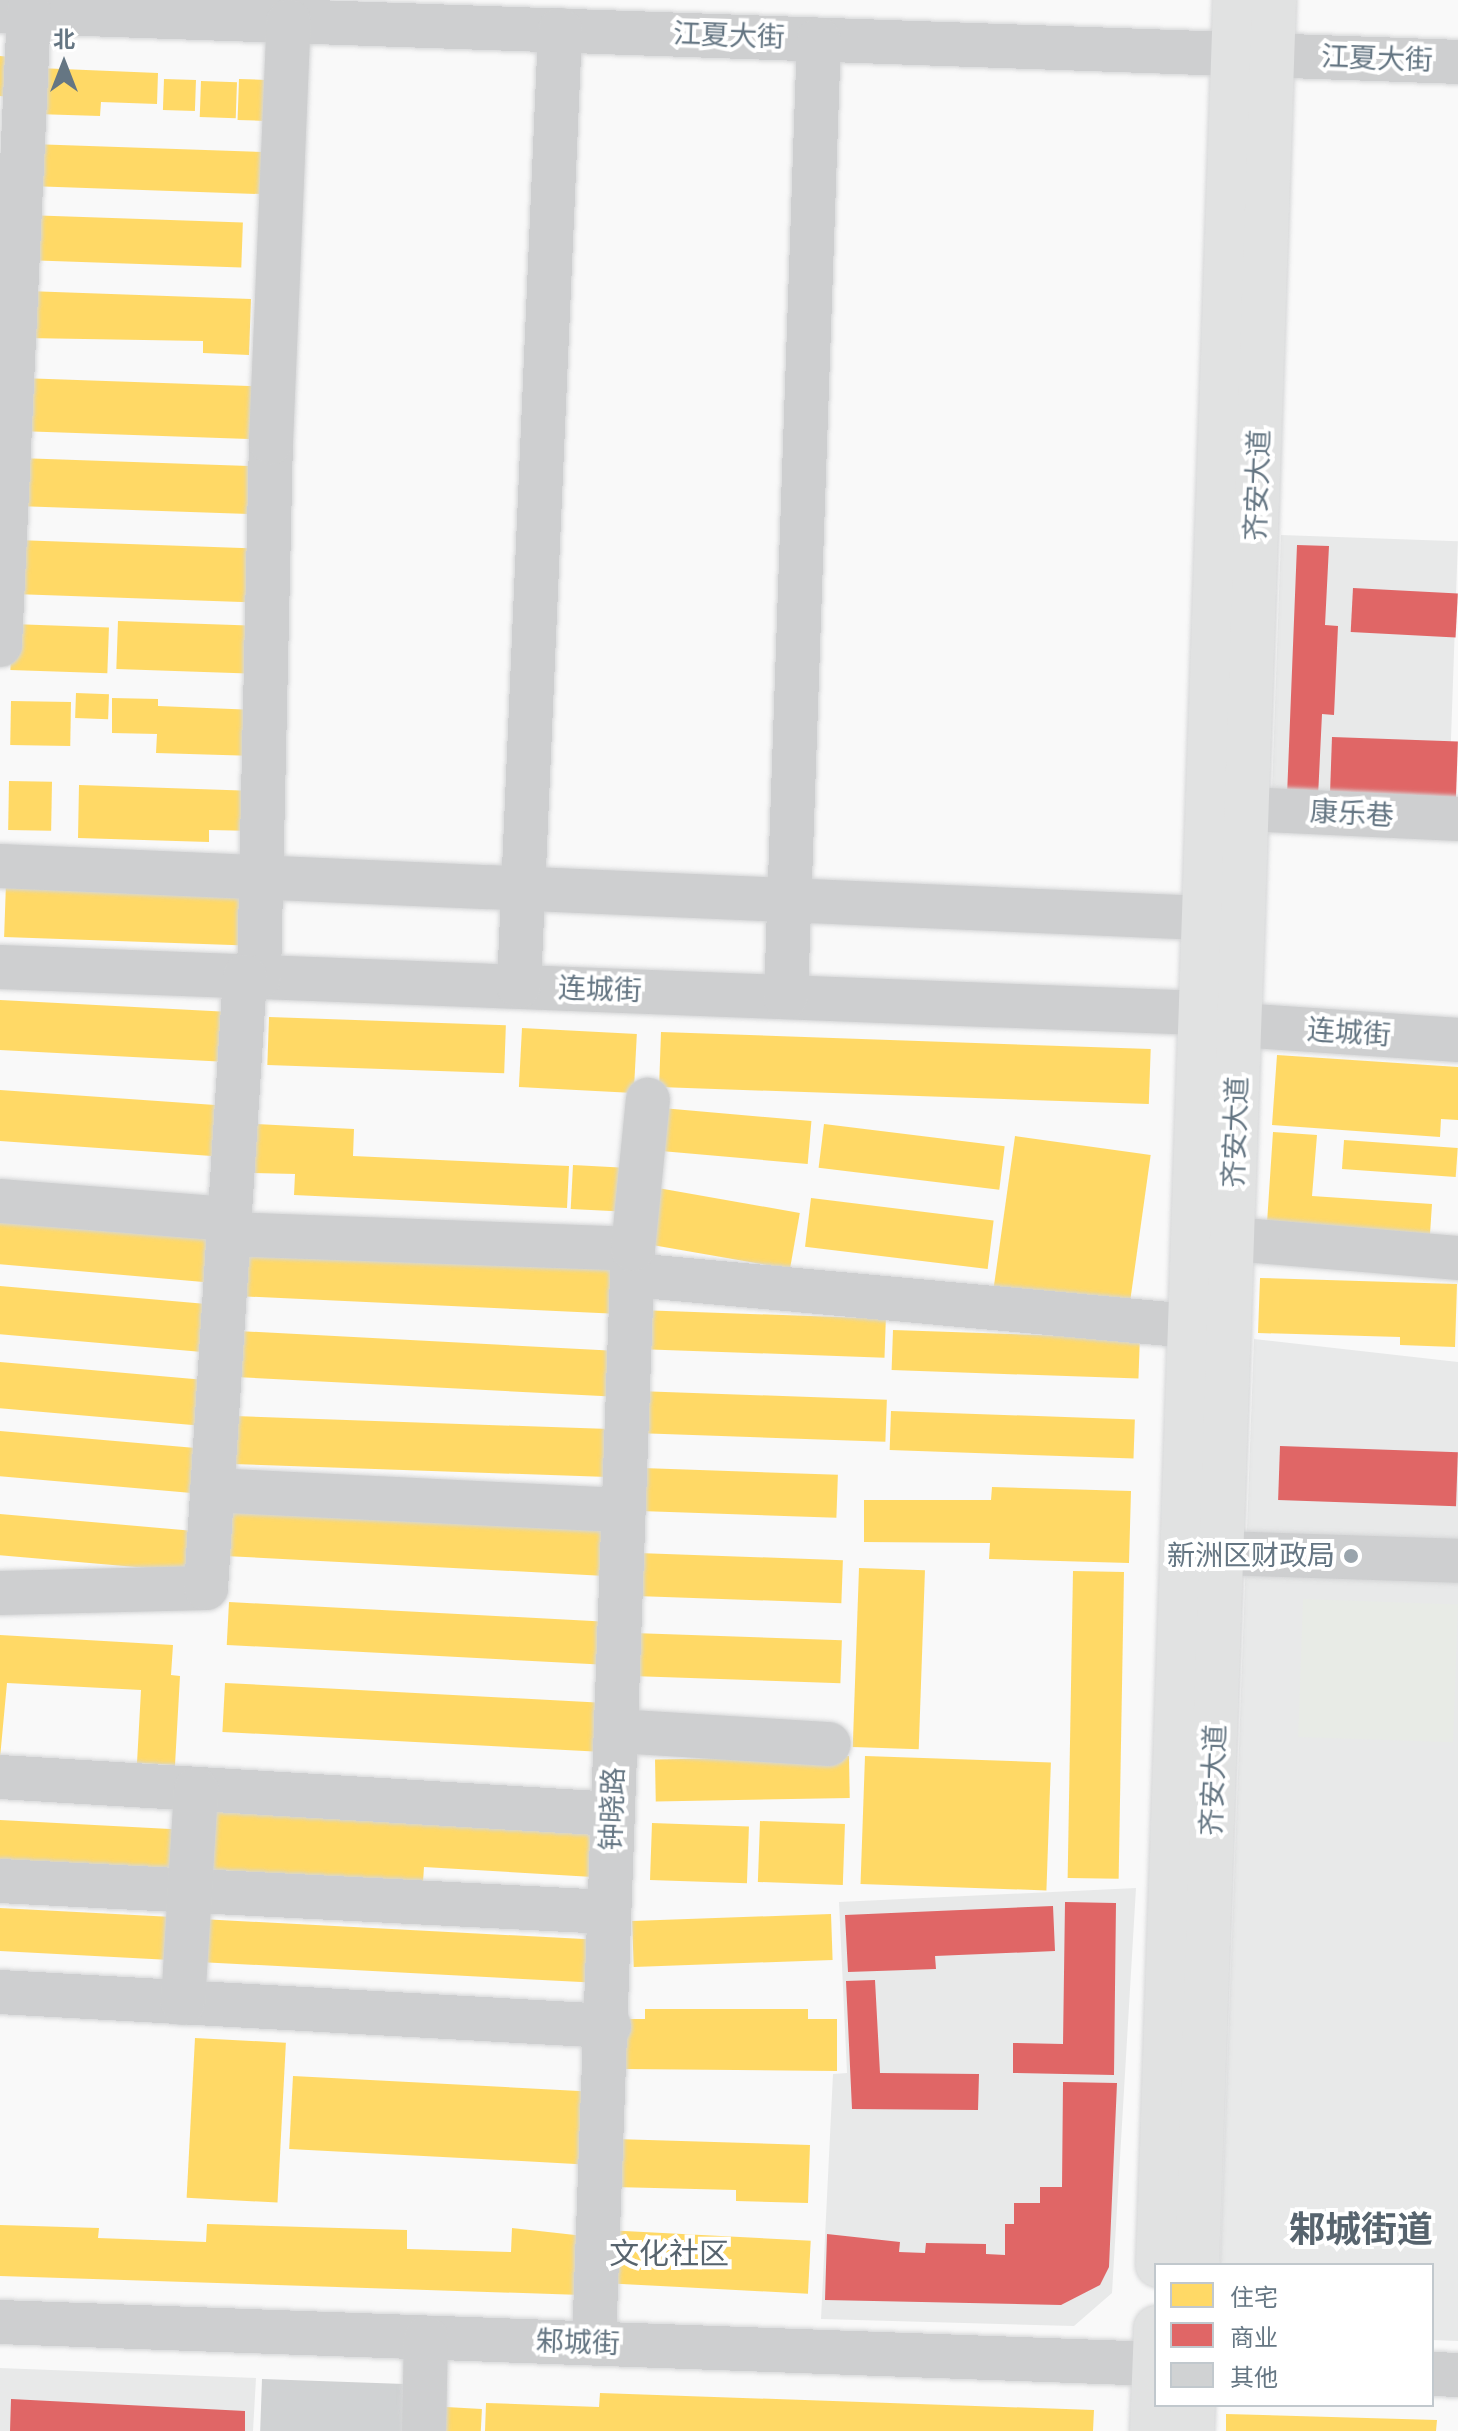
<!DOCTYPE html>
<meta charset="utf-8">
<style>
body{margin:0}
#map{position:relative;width:1458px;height:2431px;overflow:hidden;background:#f9f9f9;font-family:Helvetica,"Noto Sans SC",sans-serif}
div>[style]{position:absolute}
.built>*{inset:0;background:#e8e9e9;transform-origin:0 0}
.green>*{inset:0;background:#e8ebe6;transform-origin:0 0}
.homes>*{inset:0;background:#ffd966;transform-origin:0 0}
.shops>*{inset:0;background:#e06666;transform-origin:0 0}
.building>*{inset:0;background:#d0d2d3;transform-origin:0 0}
.roads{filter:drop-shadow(0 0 2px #d5d6d7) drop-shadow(0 0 2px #d5d6d7)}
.minor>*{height:44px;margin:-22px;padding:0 22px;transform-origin:22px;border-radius:22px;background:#cecfd0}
.major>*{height:44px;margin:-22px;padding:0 22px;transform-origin:22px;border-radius:22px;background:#e1e2e2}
.dots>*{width:22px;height:22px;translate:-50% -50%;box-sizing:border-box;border:4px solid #fff;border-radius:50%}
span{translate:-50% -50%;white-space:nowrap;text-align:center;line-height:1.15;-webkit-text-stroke:8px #fff;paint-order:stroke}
.street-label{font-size:28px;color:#657683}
.poi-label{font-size:28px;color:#657683}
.right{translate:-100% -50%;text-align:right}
.neighbourhood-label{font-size:30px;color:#57646e}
.district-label{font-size:36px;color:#57646e;font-weight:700}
.legend{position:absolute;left:1154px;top:2263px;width:280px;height:144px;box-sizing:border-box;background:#fff;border:2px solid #c1c8cd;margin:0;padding:10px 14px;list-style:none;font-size:24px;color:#657683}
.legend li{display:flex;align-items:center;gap:16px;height:40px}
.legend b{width:40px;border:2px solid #c1c8cd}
.north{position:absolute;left:24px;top:24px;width:80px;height:80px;-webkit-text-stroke:6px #fff;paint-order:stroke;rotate:0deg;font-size:22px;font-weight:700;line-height:32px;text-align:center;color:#657683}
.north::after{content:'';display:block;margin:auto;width:28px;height:36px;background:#657683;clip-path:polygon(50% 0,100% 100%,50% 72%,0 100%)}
</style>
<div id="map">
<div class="built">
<div style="left:1281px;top:535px;width:177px;height:268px;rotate:2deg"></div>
<div style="clip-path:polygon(1254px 1339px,1458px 1362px,1458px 2341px,1432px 2340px,1432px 2265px,1220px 2265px)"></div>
<div style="clip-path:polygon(1136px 1888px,1112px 2293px,1074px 2326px,821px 2319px,833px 2074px,847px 2073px,839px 1902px)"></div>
<div style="clip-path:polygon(0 2368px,256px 2378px,253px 2431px,0 2431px)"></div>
</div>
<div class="green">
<div style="left:1303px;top:1599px;width:155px;height:138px;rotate:2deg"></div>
</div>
<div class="homes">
<div style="clip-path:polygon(0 56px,11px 57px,9px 97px,0 96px)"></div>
<div style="clip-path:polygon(38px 68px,158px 73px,157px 104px,101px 102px,100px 116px,36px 114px)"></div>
<div style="left:164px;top:79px;width:32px;height:31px;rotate:2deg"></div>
<div style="left:239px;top:79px;width:33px;height:41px;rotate:2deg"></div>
<div style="left:201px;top:81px;width:36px;height:36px;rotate:2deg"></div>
<div style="left:31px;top:144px;width:239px;height:42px;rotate:2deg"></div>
<div style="left:25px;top:215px;width:218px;height:45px;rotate:2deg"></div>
<div style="clip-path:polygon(27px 291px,251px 299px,249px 355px,203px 353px,203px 341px,25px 338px)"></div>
<div style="left:20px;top:378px;width:239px;height:53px;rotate:2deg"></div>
<div style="left:18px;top:458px;width:240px;height:48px;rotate:2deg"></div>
<div style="left:16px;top:540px;width:244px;height:54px;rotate:2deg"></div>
<div style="left:118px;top:621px;width:139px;height:48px;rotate:2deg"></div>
<div style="left:12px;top:624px;width:97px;height:46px;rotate:2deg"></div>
<div style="left:76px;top:693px;width:33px;height:25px;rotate:2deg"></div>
<div style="clip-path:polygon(112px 698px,158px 699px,158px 706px,257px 710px,256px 756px,156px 753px,157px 734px,112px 733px)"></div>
<div style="left:11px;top:701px;width:60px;height:44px;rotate:1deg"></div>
<div style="left:9px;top:781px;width:43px;height:49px;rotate:1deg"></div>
<div style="clip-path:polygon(79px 785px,259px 791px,258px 831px,209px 830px,209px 842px,78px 838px)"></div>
<div style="left:6px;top:883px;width:242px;height:54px;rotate:2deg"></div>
<div style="left:0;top:1000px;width:226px;height:50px;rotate:3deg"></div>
<div style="left:269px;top:1017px;width:237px;height:48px;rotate:2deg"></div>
<div style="left:522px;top:1028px;width:115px;height:59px;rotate:3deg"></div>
<div style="left:661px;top:1032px;width:490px;height:55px;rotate:2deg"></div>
<div style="clip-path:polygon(1277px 1055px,1458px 1067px,1458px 1120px,1441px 1119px,1440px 1137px,1272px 1125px)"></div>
<div style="left:0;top:1090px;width:230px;height:51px;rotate:4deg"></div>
<div style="left:662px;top:1108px;width:150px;height:43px;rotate:5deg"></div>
<div style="clip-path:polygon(256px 1124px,354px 1129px,353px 1156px,569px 1166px,567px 1208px,294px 1195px,295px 1174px,254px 1173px)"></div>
<div style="left:824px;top:1124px;width:182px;height:44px;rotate:7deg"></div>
<div style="clip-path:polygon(1273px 1132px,1317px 1135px,1312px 1196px,1432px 1204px,1430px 1234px,1267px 1223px)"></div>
<div style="left:1015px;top:1136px;width:137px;height:160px;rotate:8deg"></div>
<div style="left:1344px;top:1140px;width:114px;height:29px;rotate:4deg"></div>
<div style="left:573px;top:1165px;width:56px;height:44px;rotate:3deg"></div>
<div style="left:658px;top:1188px;width:144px;height:57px;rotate:10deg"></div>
<div style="left:811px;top:1198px;width:184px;height:49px;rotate:7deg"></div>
<div style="left:0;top:1216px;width:217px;height:48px;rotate:5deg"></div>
<div style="clip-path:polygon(238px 1252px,622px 1262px,620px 1314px,236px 1296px)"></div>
<div style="clip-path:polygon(1260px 1278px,1457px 1284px,1455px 1347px,1400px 1345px,1400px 1337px,1258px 1333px)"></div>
<div style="left:0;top:1286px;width:213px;height:48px;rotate:5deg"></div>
<div style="left:638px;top:1310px;width:248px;height:39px;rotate:2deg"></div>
<div style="left:893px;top:1330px;width:247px;height:40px;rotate:2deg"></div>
<div style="left:238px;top:1331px;width:371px;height:46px;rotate:3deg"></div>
<div style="left:0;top:1362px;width:203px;height:46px;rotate:5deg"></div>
<div style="left:637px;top:1391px;width:250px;height:42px;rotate:2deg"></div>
<div style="left:891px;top:1411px;width:244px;height:39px;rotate:2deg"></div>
<div style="left:234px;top:1416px;width:383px;height:48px;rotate:2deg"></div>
<div style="left:0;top:1431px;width:205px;height:45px;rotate:5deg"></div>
<div style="left:642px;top:1468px;width:196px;height:43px;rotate:2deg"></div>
<div style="clip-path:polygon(992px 1487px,1131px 1491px,1129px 1563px,989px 1559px,990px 1543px,864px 1542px,864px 1500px,991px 1500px)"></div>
<div style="left:227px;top:1509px;width:386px;height:47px;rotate:3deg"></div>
<div style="left:0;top:1514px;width:192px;height:41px;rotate:5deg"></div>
<div style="left:638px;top:1553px;width:205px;height:43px;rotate:2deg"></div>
<div style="left:859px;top:1568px;width:66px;height:179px;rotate:2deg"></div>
<div style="left:1073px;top:1571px;width:51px;height:307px;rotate:1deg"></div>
<div style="left:229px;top:1602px;width:378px;height:43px;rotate:3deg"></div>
<div style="left:633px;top:1633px;width:209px;height:43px;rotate:2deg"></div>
<div style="clip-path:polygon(0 1635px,173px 1645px,171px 1675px,180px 1676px,175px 1765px,137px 1763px,141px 1690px,7px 1683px,0 1758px)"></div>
<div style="left:225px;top:1683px;width:377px;height:49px;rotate:3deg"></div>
<div style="left:849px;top:1756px;width:42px;height:194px;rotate:89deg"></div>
<div style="left:865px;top:1756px;width:186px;height:128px;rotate:2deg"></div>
<div style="clip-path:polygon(203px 1811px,596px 1833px,593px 1877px,424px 1867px,423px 1882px,200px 1869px)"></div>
<div style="left:0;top:1820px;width:175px;height:50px;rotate:3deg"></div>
<div style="left:760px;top:1821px;width:85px;height:61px;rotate:2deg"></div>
<div style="left:652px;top:1823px;width:97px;height:57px;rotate:2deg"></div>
<div style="left:0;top:1908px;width:173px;height:43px;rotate:3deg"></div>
<div style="left:831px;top:1914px;width:46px;height:199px;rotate:88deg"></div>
<div style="left:201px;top:1919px;width:388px;height:43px;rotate:3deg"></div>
<div style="clip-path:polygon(645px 2009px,808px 2009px,808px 2019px,837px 2019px,837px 2071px,623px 2069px,624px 2019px,645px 2019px)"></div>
<div style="left:195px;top:2038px;width:91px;height:160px;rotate:3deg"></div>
<div style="left:293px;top:2076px;width:291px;height:73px;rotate:3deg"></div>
<div style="clip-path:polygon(615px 2139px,810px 2145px,808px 2203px,736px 2201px,736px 2190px,614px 2187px)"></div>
<div style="clip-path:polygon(207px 2224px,407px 2230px,407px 2249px,511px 2252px,512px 2228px,584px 2236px,582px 2295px,0 2276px,0 2225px,99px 2228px,98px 2238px,206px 2242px)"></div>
<div style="left:605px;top:2230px;width:206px;height:53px;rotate:3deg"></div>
<div style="clip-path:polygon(600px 2393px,1094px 2410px,1093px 2431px,485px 2431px,486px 2403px,599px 2407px)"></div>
<div style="left:446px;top:2407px;width:36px;height:24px;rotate:3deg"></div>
<div style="clip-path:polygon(1226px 2414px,1437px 2420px,1436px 2431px,1226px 2431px)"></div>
</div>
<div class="shops">
<div style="clip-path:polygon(1297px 545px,1329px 546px,1325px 625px,1338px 626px,1334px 715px,1322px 714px,1318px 797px,1287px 796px)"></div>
<div style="left:1353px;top:588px;width:105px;height:44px;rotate:3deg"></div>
<div style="left:1332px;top:737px;width:126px;height:58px;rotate:2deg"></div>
<div style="left:1280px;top:1446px;width:178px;height:54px;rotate:2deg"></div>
<div style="clip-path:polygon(1065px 1902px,1116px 1903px,1114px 2075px,1013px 2073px,1013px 2043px,1063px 2044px)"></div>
<div style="clip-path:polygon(1053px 1906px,1055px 1951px,935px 1956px,936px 1969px,848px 1972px,845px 1915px)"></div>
<div style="clip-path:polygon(875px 1980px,880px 2073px,979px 2074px,978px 2110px,852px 2109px,846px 1981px)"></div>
<div style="clip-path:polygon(1063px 2082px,1117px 2083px,1109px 2267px,1100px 2285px,1061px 2305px,825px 2300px,827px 2234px,900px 2242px,899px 2252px,925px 2253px,926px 2243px,986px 2244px,986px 2254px,1005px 2255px,1005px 2224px,1014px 2224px,1014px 2203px,1040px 2203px,1040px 2187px,1062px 2187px)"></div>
<div style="clip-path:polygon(11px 2399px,245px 2411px,245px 2431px,10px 2431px)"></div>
</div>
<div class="building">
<div style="left:262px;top:2379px;width:143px;height:52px;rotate:2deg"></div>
</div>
<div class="roads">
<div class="minor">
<div style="left:0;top:11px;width:1459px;rotate:2deg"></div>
<div style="left:0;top:645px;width:634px;rotate:-87.38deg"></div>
<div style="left:1247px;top:809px;width:211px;rotate:2.7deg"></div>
<div style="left:0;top:866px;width:1204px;rotate:2.48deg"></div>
<div style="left:0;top:967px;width:1201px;rotate:2.2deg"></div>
<div style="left:259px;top:977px;width:535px;rotate:-88.72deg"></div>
<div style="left:271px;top:442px;width:421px;rotate:-87.6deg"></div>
<div style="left:519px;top:986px;width:957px;rotate:-87.54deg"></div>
<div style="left:786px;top:997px;width:958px;rotate:-88.03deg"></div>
<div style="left:1239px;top:1025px;width:220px;rotate:3.9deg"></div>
<div style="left:0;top:1201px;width:231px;rotate:4.5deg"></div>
<div style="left:229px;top:1234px;width:404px;rotate:2.1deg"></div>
<div style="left:1232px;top:1239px;width:227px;rotate:4.8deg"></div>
<div style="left:633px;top:1275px;width:559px;rotate:5.23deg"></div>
<div style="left:212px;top:1490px;width:412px;rotate:2.8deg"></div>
<div style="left:1221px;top:1553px;width:237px;rotate:1.9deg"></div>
<div style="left:0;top:1593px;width:206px;rotate:-1.4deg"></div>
<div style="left:206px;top:1588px;width:613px;rotate:-86.35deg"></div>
<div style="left:616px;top:1731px;width:213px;rotate:3.5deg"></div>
<div style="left:0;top:1777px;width:614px;rotate:3.45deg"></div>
<div style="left:0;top:1881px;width:609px;rotate:2.92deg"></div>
<div style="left:0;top:1992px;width:610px;rotate:3.2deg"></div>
<div style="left:183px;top:2003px;width:214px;rotate:-86.5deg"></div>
<div style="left:0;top:2322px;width:1157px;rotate:2.08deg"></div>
<div style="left:594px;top:2343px;width:1095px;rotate:-87.96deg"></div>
<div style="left:633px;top:1249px;width:150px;rotate:-84.3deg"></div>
<div style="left:1432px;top:2374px;width:26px;rotate:2deg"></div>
<div style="left:424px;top:2431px;width:93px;rotate:-88.8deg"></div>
</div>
<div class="major">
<div style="left:1158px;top:2265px;width:2266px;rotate:-88.05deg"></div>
<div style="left:1197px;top:2265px;width:2266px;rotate:-88.05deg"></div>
<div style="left:1152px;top:2431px;width:103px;rotate:-87.8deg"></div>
<div style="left:1192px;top:2431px;width:26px;rotate:-88deg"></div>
</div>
</div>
<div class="dots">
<div style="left:1351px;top:1556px;background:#99a4ac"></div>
</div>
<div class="street-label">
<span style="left:729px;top:36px;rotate:2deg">江夏大街</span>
<span style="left:1377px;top:59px;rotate:2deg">江夏大街</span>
<span style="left:1258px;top:485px;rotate:-88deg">齐安大道</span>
<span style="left:1352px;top:814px;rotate:3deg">康乐巷</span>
<span style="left:600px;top:990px;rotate:2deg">连城街</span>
<span style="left:1349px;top:1033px;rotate:4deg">连城街</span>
<span style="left:1236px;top:1132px;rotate:-88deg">齐安大道</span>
<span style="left:1214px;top:1780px;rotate:-88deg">齐安大道</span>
<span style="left:613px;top:1809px;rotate:-88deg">钟晓路</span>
<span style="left:578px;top:2343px;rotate:2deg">邾城街</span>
</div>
<div class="poi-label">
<span class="right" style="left:1335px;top:1556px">新洲区财政局</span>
</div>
<div class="neighbourhood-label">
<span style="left:669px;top:2254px">文化社区</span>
</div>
<div class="district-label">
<span style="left:1361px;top:2230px">邾城街道</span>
</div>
<ul class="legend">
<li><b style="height:22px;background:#ffd966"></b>住宅</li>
<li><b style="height:22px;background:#e06666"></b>商业</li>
<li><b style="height:22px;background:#d0d2d3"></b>其他</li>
</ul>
<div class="north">北</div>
</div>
